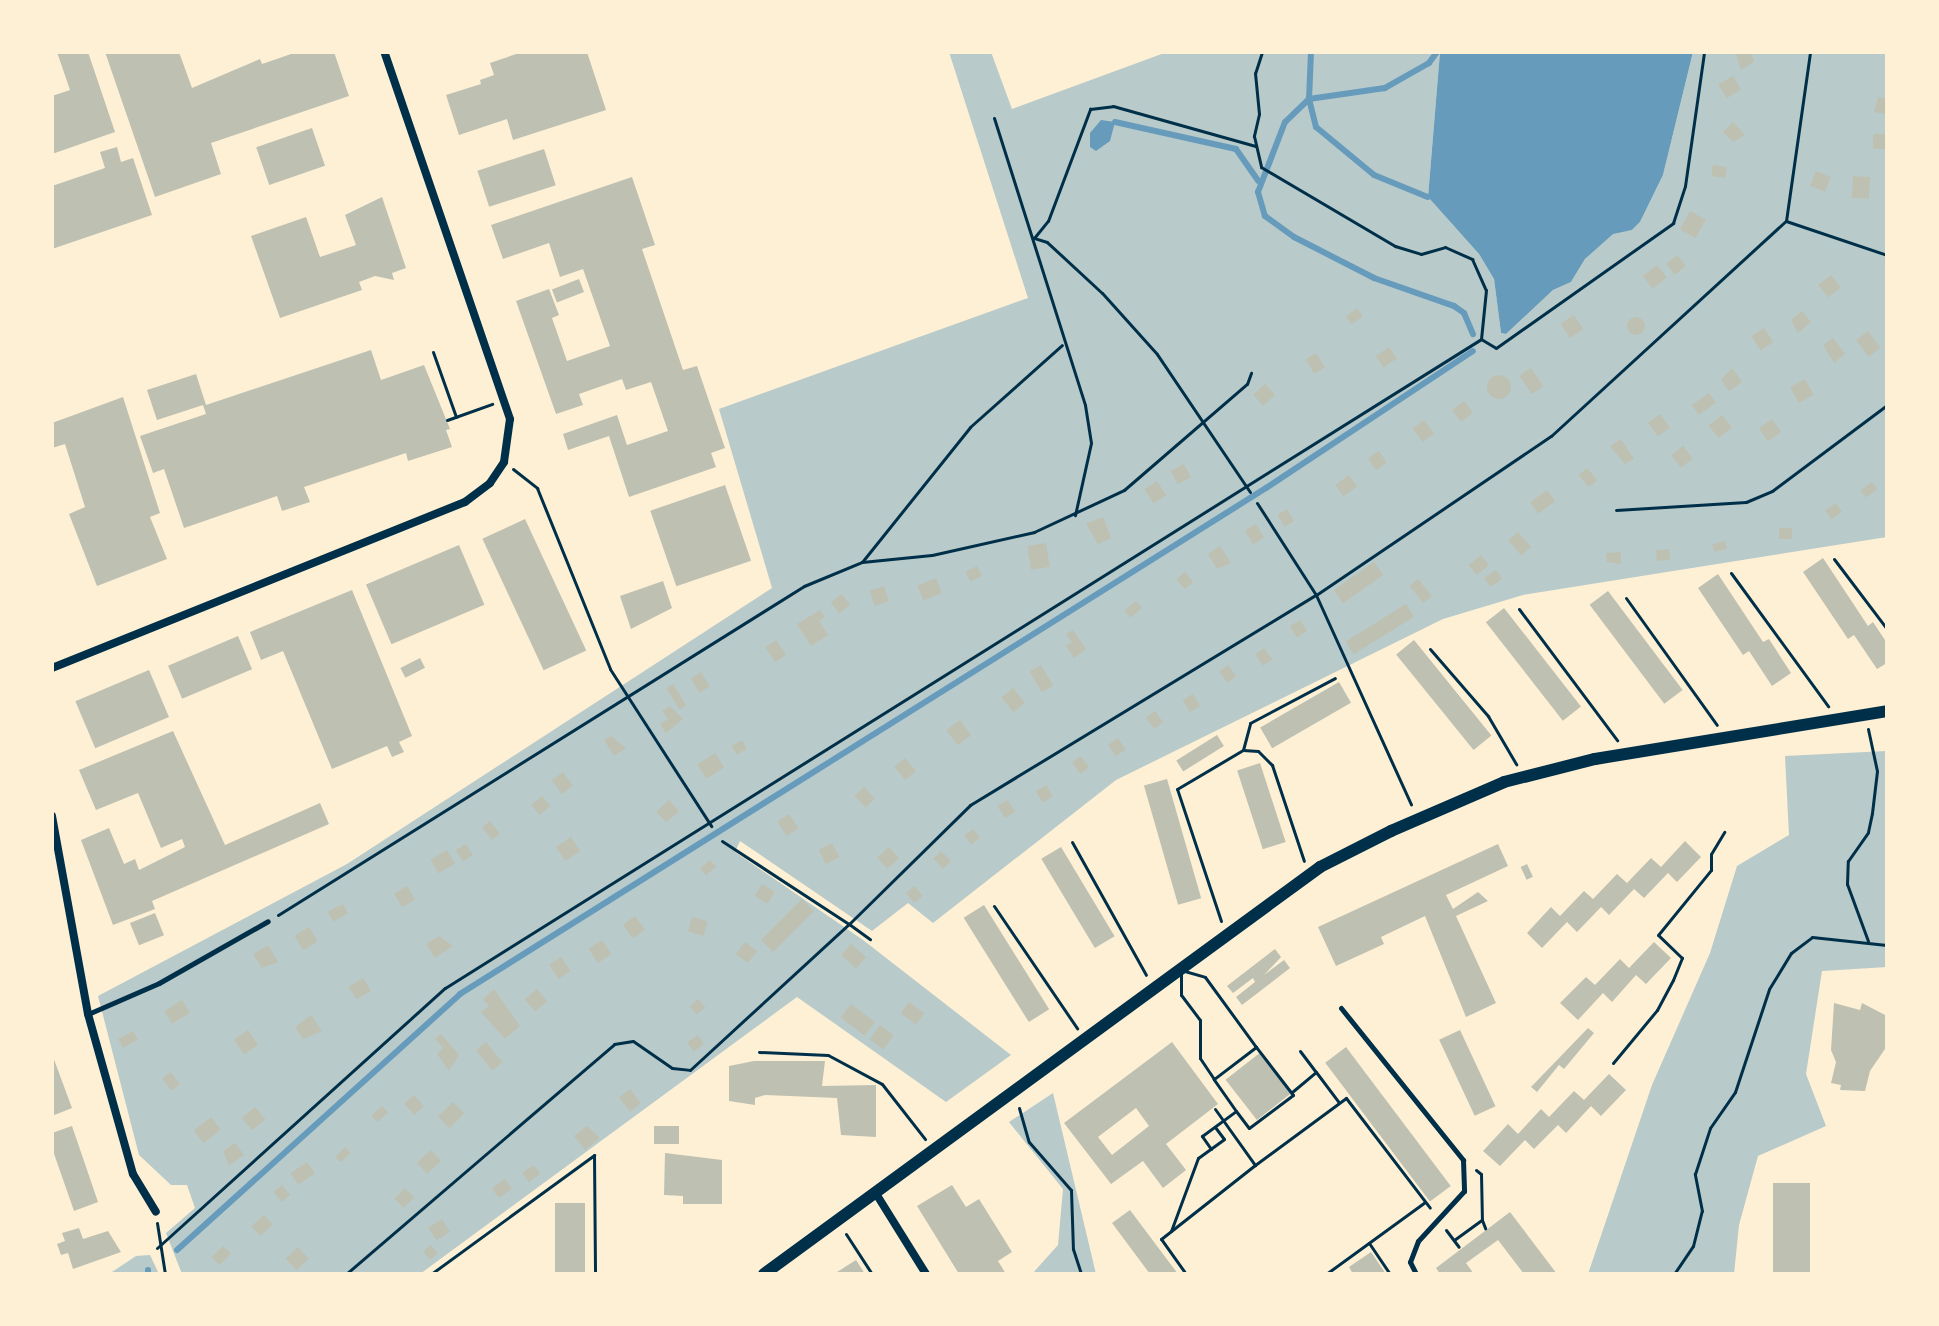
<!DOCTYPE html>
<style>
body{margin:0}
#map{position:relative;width:1939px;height:1326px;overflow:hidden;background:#fdf0d5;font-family:"Libre Baskerville",serif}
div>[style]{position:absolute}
.green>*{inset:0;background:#b9caca}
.water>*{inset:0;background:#669bbc}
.stream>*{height:6px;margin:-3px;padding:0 3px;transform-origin:3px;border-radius:3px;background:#669bbc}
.building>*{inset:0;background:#bec0b2;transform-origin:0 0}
.round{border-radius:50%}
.path>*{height:3px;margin:-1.5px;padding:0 1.5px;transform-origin:1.5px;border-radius:1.5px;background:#003049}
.service>*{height:5px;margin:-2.5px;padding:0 2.5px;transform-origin:2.5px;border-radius:2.5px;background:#003049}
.minor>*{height:8px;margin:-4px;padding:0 4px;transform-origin:4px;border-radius:4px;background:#003049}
.tertiary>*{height:12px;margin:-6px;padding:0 6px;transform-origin:6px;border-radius:6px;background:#003049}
span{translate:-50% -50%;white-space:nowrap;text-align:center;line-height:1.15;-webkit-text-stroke:7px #fdf0d5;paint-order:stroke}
.frame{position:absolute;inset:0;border:54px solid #fdf0d5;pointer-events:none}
</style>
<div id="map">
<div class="green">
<div style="clip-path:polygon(949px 52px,991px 52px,1012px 109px,1167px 52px,1440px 52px,1428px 197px,1479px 254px,1494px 279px,1501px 333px,1506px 334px,1553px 290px,1571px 282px,1585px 259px,1613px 233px,1632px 230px,1640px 222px,1663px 175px,1693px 52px,1887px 52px,1887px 537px,1523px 595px,1443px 619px,1116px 780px,933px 923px,908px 903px,872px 931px,740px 841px,735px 852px,863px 940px,1011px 1055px,946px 1102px,797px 997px,420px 1274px,182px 1274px,166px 1233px,195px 1208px,187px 1185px,171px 1185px,139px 1155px,98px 996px,347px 864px,772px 588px,719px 409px,1028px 298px)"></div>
<div style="clip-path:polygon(1886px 751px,1887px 967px,1822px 971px,1806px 1074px,1826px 1126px,1758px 1156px,1739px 1225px,1734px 1274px,1588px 1274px,1652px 1085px,1710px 953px,1737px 866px,1789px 835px,1785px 756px)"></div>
<div style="clip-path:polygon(1053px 1093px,1096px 1274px,1032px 1274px,1058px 1245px,1063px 1189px,1009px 1122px)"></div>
<div style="clip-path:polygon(150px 1255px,159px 1274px,109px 1274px,136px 1256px)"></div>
</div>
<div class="water">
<div style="clip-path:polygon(1440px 52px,1693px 52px,1663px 175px,1640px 222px,1632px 230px,1613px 234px,1585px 259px,1571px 282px,1553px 290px,1506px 334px,1501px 333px,1494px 279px,1479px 254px,1428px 197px)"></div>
<div style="clip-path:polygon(1101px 120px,1115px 122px,1110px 141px,1096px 151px,1090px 147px,1090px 133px)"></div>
</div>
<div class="stream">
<div style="left:1311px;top:52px;width:47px;rotate:92.4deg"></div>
<div style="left:1309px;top:99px;width:29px;rotate:76deg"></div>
<div style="left:1316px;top:127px;width:75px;rotate:39.6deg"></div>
<div style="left:1374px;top:175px;width:58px;rotate:22.2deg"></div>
<div style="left:1437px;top:52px;width:14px;rotate:126deg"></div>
<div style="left:1429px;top:63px;width:51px;rotate:150.4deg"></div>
<div style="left:1385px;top:88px;width:77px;rotate:171.8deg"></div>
<div style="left:1309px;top:99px;width:33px;rotate:136deg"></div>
<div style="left:1285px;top:122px;width:75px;rotate:111.1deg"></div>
<div style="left:1258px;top:192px;width:25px;rotate:74deg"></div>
<div style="left:1265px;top:216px;width:36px;rotate:36deg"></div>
<div style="left:1294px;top:237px;width:90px;rotate:27.1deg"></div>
<div style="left:1374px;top:278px;width:85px;rotate:19.3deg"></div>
<div style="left:1454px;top:306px;width:12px;rotate:35deg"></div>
<div style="left:1464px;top:313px;width:23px;rotate:67deg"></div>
<div style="left:1115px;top:122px;width:124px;rotate:12.6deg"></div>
<div style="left:1236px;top:149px;width:39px;rotate:55deg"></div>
<div style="left:177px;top:1250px;width:382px;rotate:-42.1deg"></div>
<div style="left:460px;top:994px;width:952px;rotate:-32.12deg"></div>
<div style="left:1266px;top:488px;width:248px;rotate:-33.5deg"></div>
<div style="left:148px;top:1270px;width:4px;rotate:90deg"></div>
</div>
<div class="building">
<div style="clip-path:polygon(57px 52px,88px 52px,115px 132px,52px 154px,52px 96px,70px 90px)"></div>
<div style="clip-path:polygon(105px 52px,179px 52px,192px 88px,260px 59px,262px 64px,297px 52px,334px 52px,349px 96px,211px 143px,221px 174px,155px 197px)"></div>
<div style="clip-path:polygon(522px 52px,587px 52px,606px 110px,513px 140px,507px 119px,459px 135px,446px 95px,481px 84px,480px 80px,494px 75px,490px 63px)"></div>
<div style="clip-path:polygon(1735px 52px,1751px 52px,1754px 62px,1741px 70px)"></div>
<div style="left:1733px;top:76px;width:16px;height:17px;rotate:60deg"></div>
<div style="clip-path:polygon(1878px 97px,1887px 99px,1887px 114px,1874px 112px)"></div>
<div style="clip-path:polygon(1733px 122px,1745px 135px,1733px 142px,1723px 132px)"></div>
<div style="left:312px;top:128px;width:40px;height:59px;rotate:71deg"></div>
<div style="left:1873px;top:134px;width:14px;height:15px"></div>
<div style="clip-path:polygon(117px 147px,121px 162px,133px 158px,152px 215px,52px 249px,52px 186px,105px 168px,100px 152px)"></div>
<div style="left:544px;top:149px;width:38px;height:70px;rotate:72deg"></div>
<div style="left:1713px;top:165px;width:14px;height:11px;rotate:8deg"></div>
<div style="left:1816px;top:171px;width:16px;height:16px;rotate:22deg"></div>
<div style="left:1853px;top:176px;width:17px;height:22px;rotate:3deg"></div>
<div style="clip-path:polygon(632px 177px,655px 245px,642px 249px,683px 370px,697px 366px,725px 448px,711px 453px,716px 467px,629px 497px,609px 436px,568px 450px,563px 434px,617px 415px,627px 445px,668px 431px,651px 382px,626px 390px,622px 379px,579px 394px,583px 405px,556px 414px,516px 301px,549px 289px,559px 315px,552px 318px,567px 361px,610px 346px,583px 269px,560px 277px,549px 243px,503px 259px,491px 225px)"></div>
<div style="clip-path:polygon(382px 197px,406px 268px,392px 273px,394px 280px,375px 276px,359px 282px,362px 290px,280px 318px,251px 236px,306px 217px,320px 257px,356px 245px,345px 215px)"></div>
<div style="left:1690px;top:211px;width:18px;height:21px;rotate:29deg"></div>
<div style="left:1677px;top:255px;width:14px;height:14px;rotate:51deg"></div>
<div style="left:1657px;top:265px;width:16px;height:18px;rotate:52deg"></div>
<div style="left:1831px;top:275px;width:16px;height:16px;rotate:52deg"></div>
<div style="left:579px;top:279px;width:14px;height:29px;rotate:69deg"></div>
<div style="left:1357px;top:308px;width:10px;height:14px;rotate:53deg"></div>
<div style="clip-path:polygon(1802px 311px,1811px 322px,1798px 333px,1791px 320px)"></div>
<div style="left:1574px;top:315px;width:17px;height:16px;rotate:57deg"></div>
<div class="round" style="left:1627px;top:317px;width:18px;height:18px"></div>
<div style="left:1764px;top:328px;width:17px;height:15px;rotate:57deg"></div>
<div style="left:1868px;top:331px;width:21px;height:15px;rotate:53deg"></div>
<div style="clip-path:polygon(1833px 338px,1845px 354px,1834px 363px,1823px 345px)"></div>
<div style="left:1389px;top:347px;width:14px;height:16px;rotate:56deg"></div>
<div style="clip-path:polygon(371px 350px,381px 380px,424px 365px,450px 429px,446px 430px,452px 447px,408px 461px,406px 453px,304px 487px,310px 502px,282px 511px,277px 496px,184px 528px,164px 469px,153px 473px,140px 436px,206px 414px,203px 405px,157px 420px,147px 390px,196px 374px,206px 405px)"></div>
<div style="left:1316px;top:353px;width:17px;height:12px;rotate:59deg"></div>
<div style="left:1531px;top:368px;width:22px;height:14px;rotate:56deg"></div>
<div style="clip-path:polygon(1732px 368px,1742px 382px,1729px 391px,1721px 380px)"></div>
<div class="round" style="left:1487px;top:375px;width:24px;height:24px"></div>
<div style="left:1805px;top:379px;width:18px;height:17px;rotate:61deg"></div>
<div style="left:1265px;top:384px;width:15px;height:16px;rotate:48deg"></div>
<div style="left:1709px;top:393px;width:12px;height:21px;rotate:55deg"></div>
<div style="clip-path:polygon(123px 397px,160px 513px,150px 517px,167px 559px,97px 586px,69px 514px,85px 507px,65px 444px,52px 448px,52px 423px)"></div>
<div style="left:1464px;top:401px;width:15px;height:15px;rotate:53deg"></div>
<div style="left:1660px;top:414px;width:17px;height:15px;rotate:54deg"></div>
<div style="left:1722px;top:415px;width:16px;height:17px;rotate:52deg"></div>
<div style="left:1772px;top:419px;width:16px;height:16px;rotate:55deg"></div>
<div style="left:1424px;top:420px;width:17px;height:14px;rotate:54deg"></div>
<div style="clip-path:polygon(1621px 439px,1634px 459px,1625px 464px,1610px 446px)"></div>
<div style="left:1683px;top:446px;width:16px;height:15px;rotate:52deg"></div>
<div style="left:1379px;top:451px;width:14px;height:13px;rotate:56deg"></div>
<div style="left:1184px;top:464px;width:15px;height:15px;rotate:62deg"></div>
<div style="left:1587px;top:468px;width:16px;height:11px;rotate:50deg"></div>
<div style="left:1349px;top:475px;width:14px;height:17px;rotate:54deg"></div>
<div style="left:1157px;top:481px;width:17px;height:15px;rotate:57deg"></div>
<div style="left:1872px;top:482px;width:9px;height:14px;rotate:54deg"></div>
<div style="left:725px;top:485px;width:80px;height:79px;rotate:71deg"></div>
<div style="left:1547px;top:490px;width:14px;height:21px;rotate:54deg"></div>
<div style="left:1836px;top:503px;width:11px;height:13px;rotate:56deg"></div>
<div style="left:1287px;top:509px;width:14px;height:11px;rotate:60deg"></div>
<div style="clip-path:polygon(1103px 517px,1111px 538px,1098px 544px,1086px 524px)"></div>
<div style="left:525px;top:519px;width:145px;height:47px;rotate:65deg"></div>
<div style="left:1256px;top:524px;width:16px;height:13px;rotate:60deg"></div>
<div style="left:1779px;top:528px;width:13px;height:11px"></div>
<div style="left:1518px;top:532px;width:20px;height:13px;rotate:49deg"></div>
<div style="left:1725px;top:541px;width:8px;height:13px;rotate:76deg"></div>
<div style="left:1046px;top:543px;width:24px;height:19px;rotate:81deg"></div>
<div style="left:459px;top:545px;width:65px;height:101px;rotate:67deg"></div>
<div style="clip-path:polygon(1220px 546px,1231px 563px,1217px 569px,1208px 554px)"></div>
<div style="left:1669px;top:549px;width:11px;height:13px;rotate:85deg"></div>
<div style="clip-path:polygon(1621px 552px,1621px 564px,1607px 562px,1606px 553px)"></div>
<div style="left:1481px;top:555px;width:13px;height:16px;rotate:51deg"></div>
<div style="clip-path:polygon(1823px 558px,1868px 626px,1873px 622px,1887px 643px,1887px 663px,1877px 669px,1854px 635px,1848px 639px,1803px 572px)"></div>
<div style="left:1374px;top:562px;width:16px;height:49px;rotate:55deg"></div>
<div style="left:977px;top:566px;width:11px;height:13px;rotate:63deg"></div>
<div style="left:1496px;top:570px;width:11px;height:14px;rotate:56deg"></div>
<div style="left:1185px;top:572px;width:13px;height:11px;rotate:51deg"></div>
<div style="clip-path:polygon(1718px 574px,1763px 642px,1769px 639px,1791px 673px,1772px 686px,1749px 651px,1743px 655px,1698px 588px)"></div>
<div style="left:936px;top:578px;width:16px;height:20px;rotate:68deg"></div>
<div style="left:1418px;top:579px;width:22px;height:11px;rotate:51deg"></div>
<div style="clip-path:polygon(663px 581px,672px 608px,631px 629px,620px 596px)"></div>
<div style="left:884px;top:586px;width:16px;height:15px;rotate:72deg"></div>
<div style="clip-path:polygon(352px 590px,412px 736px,399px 742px,404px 752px,392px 757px,387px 746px,332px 769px,283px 651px,261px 660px,250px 632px)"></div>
<div style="left:1608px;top:591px;width:124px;height:23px;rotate:53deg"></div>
<div style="left:842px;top:594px;width:14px;height:14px;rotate:54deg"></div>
<div style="left:1136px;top:601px;width:9px;height:15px;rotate:49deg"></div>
<div style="left:1406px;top:604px;width:15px;height:71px;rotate:58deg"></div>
<div style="left:1504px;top:608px;width:125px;height:23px;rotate:52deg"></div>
<div style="clip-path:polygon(820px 610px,825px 617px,819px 621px,828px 635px,811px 646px,797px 624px)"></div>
<div style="left:1300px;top:620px;width:13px;height:12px;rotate:58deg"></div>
<div style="clip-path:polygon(1073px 630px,1086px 649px,1074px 658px,1066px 646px,1072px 642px,1066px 634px)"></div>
<div style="left:238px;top:636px;width:36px;height:76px;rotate:67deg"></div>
<div style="left:776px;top:640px;width:18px;height:13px;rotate:56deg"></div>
<div style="left:1414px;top:640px;width:123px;height:23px;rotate:51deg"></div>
<div style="left:1264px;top:648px;width:14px;height:11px;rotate:54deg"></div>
<div style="left:420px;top:658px;width:11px;height:22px;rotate:63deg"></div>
<div style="left:1041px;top:665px;width:24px;height:13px;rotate:60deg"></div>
<div style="left:1228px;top:665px;width:14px;height:11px;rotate:54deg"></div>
<div style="left:149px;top:670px;width:51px;height:80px;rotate:67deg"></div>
<div style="left:701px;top:672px;width:17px;height:12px;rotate:59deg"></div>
<div style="left:1339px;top:682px;width:24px;height:91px;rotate:60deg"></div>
<div style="left:673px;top:684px;width:25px;height:8px;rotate:58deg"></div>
<div style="left:1013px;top:688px;width:19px;height:15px;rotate:51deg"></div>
<div style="left:1193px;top:694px;width:14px;height:12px;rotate:60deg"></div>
<div style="clip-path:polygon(670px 706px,683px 719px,666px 733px,660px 724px,668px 719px,662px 711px)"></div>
<div style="left:1155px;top:711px;width:14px;height:11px;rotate:54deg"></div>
<div style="left:960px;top:720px;width:19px;height:17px;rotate:54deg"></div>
<div style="clip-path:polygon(173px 731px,225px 845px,320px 803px,329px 824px,152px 901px,155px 909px,113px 925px,81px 840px,109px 828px,124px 864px,135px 859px,139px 870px,185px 847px,182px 839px,161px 848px,138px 793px,96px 810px,79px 770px)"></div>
<div style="left:1217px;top:735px;width:13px;height:48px;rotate:58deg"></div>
<div style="clip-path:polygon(611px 736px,626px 748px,614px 756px,604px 740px)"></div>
<div style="left:1118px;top:738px;width:14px;height:12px;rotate:56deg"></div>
<div style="left:742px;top:740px;width:10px;height:12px;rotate:61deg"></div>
<div style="left:715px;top:753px;width:17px;height:21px;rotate:57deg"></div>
<div style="left:1081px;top:756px;width:14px;height:11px;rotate:54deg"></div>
<div style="left:905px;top:758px;width:17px;height:14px;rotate:50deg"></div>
<div style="left:1260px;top:763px;width:83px;height:24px;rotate:72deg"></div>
<div style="left:563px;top:772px;width:17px;height:14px;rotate:54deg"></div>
<div style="left:1167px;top:779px;width:124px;height:24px;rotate:74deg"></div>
<div style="left:1046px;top:785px;width:13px;height:12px;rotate:58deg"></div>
<div style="left:864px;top:787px;width:16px;height:13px;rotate:47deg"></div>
<div style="left:542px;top:796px;width:13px;height:14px;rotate:51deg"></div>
<div style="left:669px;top:800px;width:15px;height:17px;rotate:48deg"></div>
<div style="left:1008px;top:800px;width:14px;height:12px;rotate:60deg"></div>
<div style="left:789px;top:814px;width:17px;height:14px;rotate:57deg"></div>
<div style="left:490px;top:821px;width:16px;height:10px;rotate:52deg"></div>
<div style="left:973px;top:829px;width:11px;height:11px;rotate:52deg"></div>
<div style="left:571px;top:837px;width:17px;height:18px;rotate:57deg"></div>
<div style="clip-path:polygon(1685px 841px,1701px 857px,1677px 882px,1668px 873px,1644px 898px,1634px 889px,1609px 915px,1601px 907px,1577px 932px,1567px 922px,1542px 948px,1527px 933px,1551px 907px,1560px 916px,1584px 891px,1593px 899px,1617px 874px,1627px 883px,1651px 858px,1661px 867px)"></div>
<div style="left:832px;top:843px;width:16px;height:15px;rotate:63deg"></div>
<div style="left:466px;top:844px;width:13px;height:12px;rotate:58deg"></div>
<div style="clip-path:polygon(1498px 844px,1508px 866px,1446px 895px,1453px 909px,1478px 892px,1488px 901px,1456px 916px,1496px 1003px,1466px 1017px,1425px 916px,1381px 937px,1384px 944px,1336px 966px,1318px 927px)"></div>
<div style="left:889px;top:847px;width:15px;height:16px;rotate:48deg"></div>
<div style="left:1061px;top:847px;width:104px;height:23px;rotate:59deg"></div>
<div style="left:447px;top:850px;width:16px;height:19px;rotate:60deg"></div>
<div style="left:941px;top:851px;width:14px;height:11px;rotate:45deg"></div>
<div style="left:710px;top:860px;width:9px;height:13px;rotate:49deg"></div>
<div style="left:1527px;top:864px;width:14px;height:7px;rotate:65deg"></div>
<div style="left:762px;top:884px;width:15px;height:14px;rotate:32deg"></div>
<div style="left:407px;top:886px;width:16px;height:15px;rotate:60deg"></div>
<div style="left:914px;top:886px;width:13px;height:11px;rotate:48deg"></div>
<div style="left:802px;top:899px;width:17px;height:58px;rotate:45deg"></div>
<div style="left:343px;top:904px;width:11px;height:17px;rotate:63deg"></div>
<div style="left:984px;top:905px;width:123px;height:24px;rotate:58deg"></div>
<div style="left:155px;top:913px;width:24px;height:27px;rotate:68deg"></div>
<div style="left:635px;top:916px;width:17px;height:15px;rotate:54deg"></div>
<div style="left:692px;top:917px;width:16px;height:15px;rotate:15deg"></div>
<div style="left:309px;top:927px;width:17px;height:17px;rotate:59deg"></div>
<div style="clip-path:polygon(439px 936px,453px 946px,435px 958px,426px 944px)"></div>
<div style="left:602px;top:940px;width:17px;height:16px;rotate:57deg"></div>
<div style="left:745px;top:942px;width:15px;height:15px;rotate:37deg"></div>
<div style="clip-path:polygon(1654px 942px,1671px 958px,1646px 984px,1636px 975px,1612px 1002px,1603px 993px,1578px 1020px,1560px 1003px,1586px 977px,1595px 985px,1620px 959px,1629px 968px)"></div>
<div style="left:851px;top:944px;width:20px;height:15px;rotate:41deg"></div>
<div style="clip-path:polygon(268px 945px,278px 962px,262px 968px,253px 954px)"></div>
<div style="clip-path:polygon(1275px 949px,1281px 957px,1264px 975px,1284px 960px,1290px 968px,1242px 1005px,1236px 997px,1255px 982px,1253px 978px,1233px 993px,1227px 986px)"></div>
<div style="left:561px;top:957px;width:17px;height:14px;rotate:57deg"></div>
<div style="left:363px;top:978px;width:15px;height:17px;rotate:58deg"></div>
<div style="clip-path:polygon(494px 989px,520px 1026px,505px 1039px,481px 1012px,489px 1006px,483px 999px)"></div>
<div style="left:537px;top:989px;width:16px;height:16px;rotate:50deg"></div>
<div style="left:698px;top:999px;width:11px;height:11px;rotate:49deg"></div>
<div style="left:182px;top:1000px;width:15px;height:21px;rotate:58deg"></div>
<div style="left:909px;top:1002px;width:19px;height:14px;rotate:36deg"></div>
<div style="clip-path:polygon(1834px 1003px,1860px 1010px,1862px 1003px,1887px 1016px,1887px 1046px,1870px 1071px,1865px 1091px,1840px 1090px,1841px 1085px,1831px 1083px,1836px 1062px,1831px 1050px)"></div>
<div style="left:851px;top:1004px;width:30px;height:17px;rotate:37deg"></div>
<div style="clip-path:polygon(311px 1015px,322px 1031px,303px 1039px,295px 1027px)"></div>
<div style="left:880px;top:1025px;width:17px;height:18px;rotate:36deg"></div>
<div style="clip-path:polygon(1588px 1028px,1594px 1033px,1564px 1069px,1559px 1065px,1537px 1092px,1531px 1087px)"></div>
<div style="left:248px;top:1030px;width:18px;height:17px;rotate:56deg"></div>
<div style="left:1460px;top:1030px;width:84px;height:23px;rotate:65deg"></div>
<div style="left:133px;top:1031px;width:10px;height:17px;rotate:61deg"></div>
<div style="clip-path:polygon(441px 1034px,459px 1055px,449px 1071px,437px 1054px,443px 1048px,435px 1039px)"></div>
<div style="left:698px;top:1035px;width:11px;height:13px;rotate:56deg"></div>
<div style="left:486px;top:1042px;width:26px;height:13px;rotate:51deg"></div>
<div style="clip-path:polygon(evenodd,1172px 1042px,1218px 1104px,1166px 1144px,1186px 1170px,1163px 1188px,1143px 1161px,1111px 1184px,1064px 1123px,1172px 1042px,1136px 1108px,1149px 1126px,1112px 1155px,1098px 1137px,1136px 1108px)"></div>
<div style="left:1346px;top:1047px;width:174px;height:26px;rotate:53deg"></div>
<div style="left:1261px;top:1052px;width:51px;height:45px;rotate:52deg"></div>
<div style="clip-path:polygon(52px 1054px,72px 1108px,52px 1116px)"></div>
<div style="clip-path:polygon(754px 1061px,825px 1061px,822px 1086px,876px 1085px,876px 1137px,841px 1135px,837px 1098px,765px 1095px,755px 1098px,755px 1105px,729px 1101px,729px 1066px)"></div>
<div style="left:171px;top:1072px;width:15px;height:11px;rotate:53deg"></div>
<div style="clip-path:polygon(1609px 1074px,1626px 1090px,1601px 1116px,1591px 1106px,1566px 1133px,1558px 1125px,1534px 1149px,1525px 1140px,1500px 1166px,1483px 1151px,1508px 1124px,1518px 1134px,1541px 1109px,1549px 1117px,1574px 1091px,1584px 1100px)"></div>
<div style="left:630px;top:1089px;width:18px;height:14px;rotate:52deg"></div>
<div style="left:414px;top:1095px;width:15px;height:13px;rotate:48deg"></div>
<div style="left:453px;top:1102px;width:16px;height:21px;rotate:45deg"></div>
<div style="left:382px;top:1106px;width:9px;height:14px;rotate:49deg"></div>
<div style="left:255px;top:1107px;width:16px;height:17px;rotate:50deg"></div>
<div style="left:211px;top:1117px;width:16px;height:22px;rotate:52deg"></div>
<div style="clip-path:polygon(72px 1126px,98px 1202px,74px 1211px,52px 1148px,52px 1133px)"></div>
<div style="clip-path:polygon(587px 1126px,600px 1138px,585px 1150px,574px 1136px)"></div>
<div style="left:654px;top:1126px;width:25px;height:18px"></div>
<div style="clip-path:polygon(235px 1143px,244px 1155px,229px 1165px,223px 1151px)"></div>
<div style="left:345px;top:1147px;width:8px;height:14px;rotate:45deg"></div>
<div style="left:431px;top:1150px;width:15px;height:19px;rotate:48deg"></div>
<div style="clip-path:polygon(665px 1153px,722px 1160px,722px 1204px,683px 1204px,683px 1196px,664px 1195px)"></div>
<div style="left:307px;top:1162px;width:14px;height:20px;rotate:56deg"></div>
<div style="left:534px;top:1165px;width:11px;height:14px;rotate:56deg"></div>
<div style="left:505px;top:1179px;width:12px;height:16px;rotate:55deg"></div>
<div style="left:1773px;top:1183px;width:37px;height:91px"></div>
<div style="left:282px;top:1185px;width:13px;height:11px;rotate:51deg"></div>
<div style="clip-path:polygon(952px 1185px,966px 1207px,979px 1199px,1012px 1252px,998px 1261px,1006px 1274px,959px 1274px,917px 1206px)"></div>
<div style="left:405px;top:1188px;width:13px;height:15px;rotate:45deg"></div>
<div style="left:555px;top:1203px;width:30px;height:71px"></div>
<div style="clip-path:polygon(1130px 1210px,1178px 1274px,1150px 1274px,1112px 1223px)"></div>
<div style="clip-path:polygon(1510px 1212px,1557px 1274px,1524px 1274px,1498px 1240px,1466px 1263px,1474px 1274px,1440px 1274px,1436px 1268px)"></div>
<div style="left:264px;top:1215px;width:13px;height:17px;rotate:48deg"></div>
<div style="left:442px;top:1219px;width:15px;height:16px;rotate:58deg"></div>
<div style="clip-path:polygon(79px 1228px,83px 1239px,108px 1231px,121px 1252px,73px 1269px,68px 1253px,61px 1255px,57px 1244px,65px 1241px,62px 1233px)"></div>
<div style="left:431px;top:1245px;width:11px;height:10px;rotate:52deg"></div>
<div style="left:223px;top:1246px;width:11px;height:16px;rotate:45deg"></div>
<div style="left:298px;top:1247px;width:16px;height:17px;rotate:47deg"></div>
<div style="clip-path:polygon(1371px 1252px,1386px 1274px,1353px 1274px,1349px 1267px)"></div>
<div style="clip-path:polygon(856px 1260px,865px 1274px,834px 1274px)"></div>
</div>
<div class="path">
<div style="left:1262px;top:52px;width:22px;rotate:108deg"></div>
<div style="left:1255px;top:73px;width:41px;rotate:84.4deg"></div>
<div style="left:1259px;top:114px;width:23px;rotate:103deg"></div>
<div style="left:1254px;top:136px;width:32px;rotate:77deg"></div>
<div style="left:1261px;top:167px;width:156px;rotate:30.5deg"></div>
<div style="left:1395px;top:246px;width:27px;rotate:17deg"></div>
<div style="left:1421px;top:254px;width:25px;rotate:-16deg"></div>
<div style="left:1445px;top:247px;width:30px;rotate:24deg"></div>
<div style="left:1472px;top:259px;width:34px;rotate:66deg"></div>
<div style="left:1486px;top:290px;width:49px;rotate:95.8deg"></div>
<div style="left:994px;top:118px;width:301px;rotate:72.4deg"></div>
<div style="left:1085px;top:405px;width:38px;rotate:81deg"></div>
<div style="left:1091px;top:443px;width:74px;rotate:102.5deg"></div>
<div style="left:1786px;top:221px;width:107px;rotate:18.6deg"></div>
<div style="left:1481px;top:339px;width:17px;rotate:31deg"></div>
<div style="left:1496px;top:348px;width:217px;rotate:-35.2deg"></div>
<div style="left:1673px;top:223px;width:39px;rotate:-72deg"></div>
<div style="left:1685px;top:186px;width:135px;rotate:-81.9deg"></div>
<div style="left:433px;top:352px;width:69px;rotate:70.5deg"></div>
<div style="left:447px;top:420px;width:48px;rotate:-19.6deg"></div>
<div style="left:513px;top:469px;width:31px;rotate:38deg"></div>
<div style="left:537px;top:488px;width:195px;rotate:68deg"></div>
<div style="left:610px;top:669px;width:187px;rotate:57.2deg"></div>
<div style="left:1250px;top:492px;width:166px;rotate:-124deg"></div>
<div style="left:1157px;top:354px;width:82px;rotate:-132deg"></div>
<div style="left:1102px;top:293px;width:75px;rotate:-137.2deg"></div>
<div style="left:1047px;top:242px;width:14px;rotate:-163deg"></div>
<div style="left:1034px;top:238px;width:22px;rotate:-51deg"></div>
<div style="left:1048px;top:221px;width:120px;rotate:-69.4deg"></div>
<div style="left:1090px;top:109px;width:23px;rotate:-7deg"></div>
<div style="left:1113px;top:106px;width:148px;rotate:15.7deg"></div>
<div style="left:1257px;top:503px;width:109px;rotate:57.3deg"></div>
<div style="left:1316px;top:595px;width:230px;rotate:65.6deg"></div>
<div style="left:1616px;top:510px;width:130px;rotate:-3.5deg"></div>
<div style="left:1746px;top:502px;width:28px;rotate:-23deg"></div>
<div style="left:1772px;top:491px;width:144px;rotate:-36.8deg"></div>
<div style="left:1834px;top:559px;width:88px;rotate:52.9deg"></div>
<div style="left:862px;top:562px;width:173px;rotate:-51.3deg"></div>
<div style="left:970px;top:427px;width:123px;rotate:-41.7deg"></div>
<div style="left:1731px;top:573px;width:165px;rotate:53.9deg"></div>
<div style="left:1626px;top:598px;width:156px;rotate:54.4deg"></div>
<div style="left:1519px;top:609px;width:164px;rotate:53.2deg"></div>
<div style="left:1430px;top:649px;width:89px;rotate:49.1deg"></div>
<div style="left:1488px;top:716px;width:56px;rotate:59.7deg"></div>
<div style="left:1243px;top:750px;width:28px;rotate:-75deg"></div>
<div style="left:1250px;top:723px;width:96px;rotate:-27.9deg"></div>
<div style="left:722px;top:841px;width:152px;rotate:33.2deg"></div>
<div style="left:849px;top:924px;width:170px;rotate:-44.5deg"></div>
<div style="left:970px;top:805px;width:405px;rotate:-31.3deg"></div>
<div style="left:1316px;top:595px;width:284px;rotate:-34.1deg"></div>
<div style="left:1551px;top:436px;width:319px;rotate:-42.5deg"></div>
<div style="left:1786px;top:221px;width:171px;rotate:-81.9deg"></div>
<div style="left:1072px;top:842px;width:152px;rotate:60.9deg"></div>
<div style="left:994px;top:906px;width:148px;rotate:55.8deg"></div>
<div style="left:278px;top:915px;width:620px;rotate:-32.02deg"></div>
<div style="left:804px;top:586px;width:63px;rotate:-22.5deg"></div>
<div style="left:862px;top:562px;width:70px;rotate:-5.7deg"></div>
<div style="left:932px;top:555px;width:105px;rotate:-12.7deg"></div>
<div style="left:1034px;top:532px;width:99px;rotate:-25deg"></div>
<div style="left:1124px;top:490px;width:162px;rotate:-40.8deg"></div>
<div style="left:1247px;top:384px;width:12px;rotate:-70deg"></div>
<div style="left:1221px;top:921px;width:139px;rotate:-108.4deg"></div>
<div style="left:1177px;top:789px;width:77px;rotate:-30.6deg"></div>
<div style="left:1243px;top:750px;width:15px;rotate:4deg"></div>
<div style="left:1258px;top:751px;width:20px;rotate:45deg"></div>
<div style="left:1272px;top:765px;width:101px;rotate:71.6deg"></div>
<div style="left:1868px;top:941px;width:61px;rotate:-110.2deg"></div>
<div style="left:1847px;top:884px;width:23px;rotate:-88deg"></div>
<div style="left:1848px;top:861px;width:35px;rotate:-55deg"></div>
<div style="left:1868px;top:832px;width:19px;rotate:-78deg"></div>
<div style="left:1872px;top:813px;width:42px;rotate:-83.2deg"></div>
<div style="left:1877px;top:771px;width:43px;rotate:-102.1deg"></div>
<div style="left:1181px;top:970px;width:25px;rotate:16deg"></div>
<div style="left:1205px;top:977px;width:87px;rotate:53.9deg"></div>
<div style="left:1256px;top:1047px;width:53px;rotate:142.7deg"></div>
<div style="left:1214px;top:1079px;width:25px;rotate:-124deg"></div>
<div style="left:1200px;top:1058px;width:38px;rotate:-90deg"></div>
<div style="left:1200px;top:1020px;width:31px;rotate:-127deg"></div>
<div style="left:1181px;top:995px;width:25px;rotate:-90deg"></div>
<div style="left:1300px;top:1051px;width:26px;rotate:53deg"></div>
<div style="left:759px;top:1052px;width:69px;rotate:2.5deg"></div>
<div style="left:828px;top:1055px;width:61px;rotate:28.2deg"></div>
<div style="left:882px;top:1084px;width:70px;rotate:52deg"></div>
<div style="left:1613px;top:1063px;width:69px;rotate:-50.3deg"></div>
<div style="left:1657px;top:1010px;width:34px;rotate:-62deg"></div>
<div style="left:1673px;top:980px;width:24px;rotate:-68deg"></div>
<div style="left:1682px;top:958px;width:33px;rotate:-136deg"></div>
<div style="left:1658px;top:935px;width:84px;rotate:-50.8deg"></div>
<div style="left:1711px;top:870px;width:16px;rotate:-90deg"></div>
<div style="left:1711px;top:854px;width:26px;rotate:-59deg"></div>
<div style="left:1292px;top:1092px;width:31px;rotate:-40deg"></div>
<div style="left:1316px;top:1072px;width:38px;rotate:53deg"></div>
<div style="left:1019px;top:1108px;width:35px;rotate:74deg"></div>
<div style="left:1029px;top:1142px;width:64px;rotate:48.8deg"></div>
<div style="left:1071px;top:1190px;width:59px;rotate:88.1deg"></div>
<div style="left:1073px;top:1249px;width:26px;rotate:72deg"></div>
<div style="left:1215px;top:1109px;width:69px;rotate:54.5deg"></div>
<div style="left:1255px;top:1165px;width:113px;rotate:-36.4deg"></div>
<div style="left:1346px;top:1098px;width:138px;rotate:52.6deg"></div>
<div style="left:1236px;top:1111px;width:21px;rotate:53deg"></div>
<div style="left:1249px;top:1128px;width:55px;rotate:-36.9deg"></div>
<div style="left:1293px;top:1095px;width:61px;rotate:-127.6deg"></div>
<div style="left:1211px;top:1149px;width:16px;rotate:-125deg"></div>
<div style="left:1202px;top:1136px;width:42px;rotate:-36.3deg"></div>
<div style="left:1236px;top:1111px;width:39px;rotate:-125deg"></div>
<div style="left:1476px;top:1170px;width:6px;rotate:39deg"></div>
<div style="left:1481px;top:1174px;width:46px;rotate:88.8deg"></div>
<div style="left:157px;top:1223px;width:52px;rotate:81.1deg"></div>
<div style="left:1446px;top:1230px;width:21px;rotate:53deg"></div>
<div style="left:1171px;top:1231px;width:78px;rotate:-69.7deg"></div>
<div style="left:1198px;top:1158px;width:32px;rotate:-36deg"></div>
<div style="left:1224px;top:1139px;width:15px;rotate:-127deg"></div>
<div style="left:846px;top:1234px;width:48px;rotate:57deg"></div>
<div style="left:1454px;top:1240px;width:34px;rotate:-36deg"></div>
<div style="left:1482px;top:1220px;width:9px;rotate:69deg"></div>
<div style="left:1369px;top:1243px;width:37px;rotate:56deg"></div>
<div style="left:157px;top:1248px;width:388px;rotate:-42.1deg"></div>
<div style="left:445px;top:988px;width:1222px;rotate:-32.06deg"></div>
<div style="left:346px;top:1274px;width:353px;rotate:-40.6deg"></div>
<div style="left:614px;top:1044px;width:19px;rotate:-9deg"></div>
<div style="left:633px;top:1041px;width:47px;rotate:34.7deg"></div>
<div style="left:672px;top:1068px;width:18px;rotate:6deg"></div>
<div style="left:690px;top:1070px;width:216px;rotate:-42.6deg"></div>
<div style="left:849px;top:924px;width:26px;rotate:36deg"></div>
<div style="left:431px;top:1274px;width:202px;rotate:-36.1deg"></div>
<div style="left:594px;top:1155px;width:119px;rotate:89.5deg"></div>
<div style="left:1186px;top:1274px;width:43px;rotate:-125.5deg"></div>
<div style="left:1161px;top:1239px;width:120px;rotate:-38.2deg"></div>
<div style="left:1326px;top:1274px;width:122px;rotate:-36deg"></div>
<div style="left:1674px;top:1274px;width:34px;rotate:-56deg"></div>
<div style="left:1693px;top:1246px;width:36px;rotate:-76deg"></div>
<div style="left:1702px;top:1211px;width:38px;rotate:-101deg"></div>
<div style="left:1695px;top:1174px;width:48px;rotate:-71.9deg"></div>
<div style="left:1710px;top:1128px;width:44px;rotate:-55.2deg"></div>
<div style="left:1735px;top:1092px;width:108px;rotate:-71.7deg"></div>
<div style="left:1769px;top:989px;width:42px;rotate:-58.6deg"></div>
<div style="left:1791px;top:953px;width:26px;rotate:-37deg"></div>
<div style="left:1812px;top:937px;width:75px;rotate:6.1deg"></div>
</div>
<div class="service">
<div style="left:1341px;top:1008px;width:195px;rotate:51.2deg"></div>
<div style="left:1463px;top:1160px;width:31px;rotate:88deg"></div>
<div style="left:1464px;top:1191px;width:68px;rotate:132.6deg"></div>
<div style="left:1418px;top:1241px;width:22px;rotate:111deg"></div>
<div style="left:1410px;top:1262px;width:13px;rotate:63deg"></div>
<div style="left:88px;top:1014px;width:77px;rotate:-23.6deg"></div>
<div style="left:159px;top:983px;width:125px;rotate:-29.6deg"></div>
</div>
<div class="minor">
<div style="left:52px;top:668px;width:445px;rotate:-21.9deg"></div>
<div style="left:465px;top:502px;width:31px;rotate:-37deg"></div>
<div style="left:490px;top:483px;width:25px;rotate:-56deg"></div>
<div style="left:504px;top:462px;width:43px;rotate:-82.1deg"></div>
<div style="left:510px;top:419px;width:388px;rotate:-108.9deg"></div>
<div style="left:52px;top:816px;width:201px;rotate:79.7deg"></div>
<div style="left:88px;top:1014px;width:166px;rotate:74.3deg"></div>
<div style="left:133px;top:1174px;width:44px;rotate:58.8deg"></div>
<div style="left:875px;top:1192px;width:97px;rotate:58.1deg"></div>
</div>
<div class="tertiary">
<div style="left:764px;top:1274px;width:689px;rotate:-36.2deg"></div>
<div style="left:1320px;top:867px;width:80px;rotate:-26.9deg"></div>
<div style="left:1391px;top:831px;width:123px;rotate:-23.4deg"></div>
<div style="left:1504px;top:782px;width:94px;rotate:-14.2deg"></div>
<div style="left:1595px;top:759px;width:296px;rotate:-9.3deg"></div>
</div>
<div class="frame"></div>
</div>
